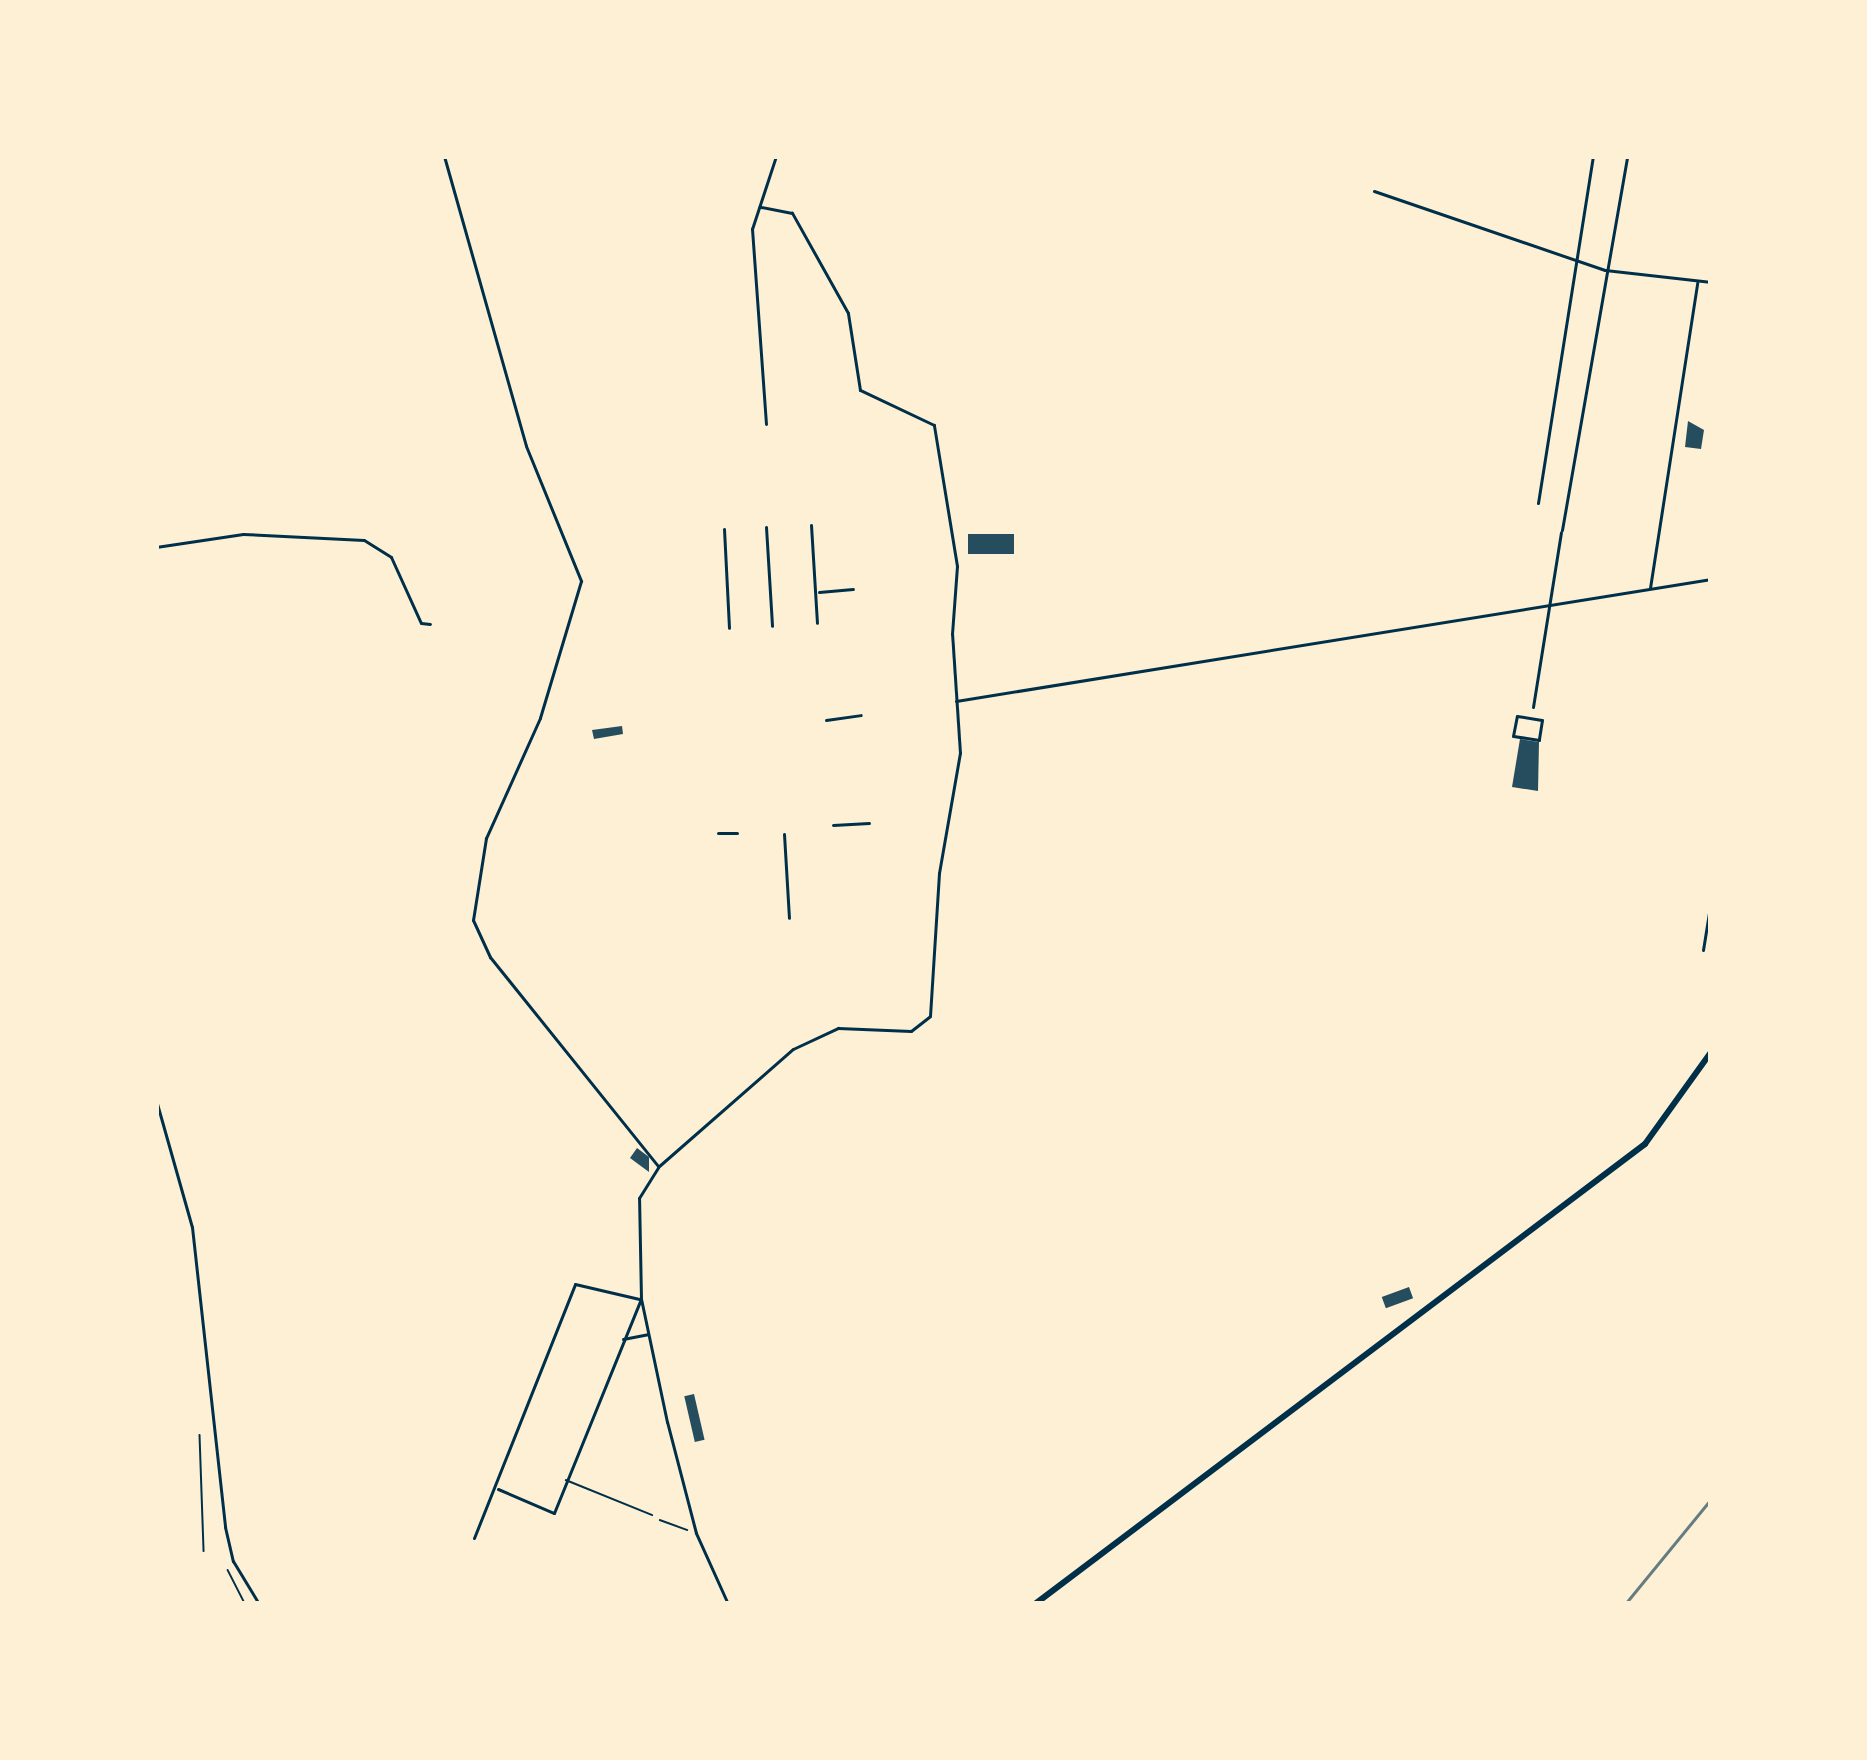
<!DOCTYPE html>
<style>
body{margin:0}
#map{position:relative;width:1867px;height:1760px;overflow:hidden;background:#fdf0d5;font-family:"Crimson Pro",serif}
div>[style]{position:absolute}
.building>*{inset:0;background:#264d5e;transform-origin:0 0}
.path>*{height:1.5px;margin:-0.75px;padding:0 0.75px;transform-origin:0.75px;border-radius:0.75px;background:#003049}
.service>*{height:1.5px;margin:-0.75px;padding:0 0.75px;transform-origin:0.75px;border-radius:0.75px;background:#003049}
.pedestrian>*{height:3px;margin:-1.5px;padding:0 1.5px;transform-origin:1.5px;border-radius:1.5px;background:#003049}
.minor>*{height:3px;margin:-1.5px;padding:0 1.5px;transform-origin:1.5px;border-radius:1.5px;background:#003049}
.primary>*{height:6px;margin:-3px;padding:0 3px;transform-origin:3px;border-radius:3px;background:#003049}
.rail>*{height:3px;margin:-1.5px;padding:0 1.5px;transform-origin:1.5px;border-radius:1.5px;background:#657d81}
span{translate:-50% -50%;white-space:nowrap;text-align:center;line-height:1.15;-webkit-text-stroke:12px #fdf0d5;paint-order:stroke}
.frame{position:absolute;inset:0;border:159px solid #fdf0d5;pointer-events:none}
</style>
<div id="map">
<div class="building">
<div style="clip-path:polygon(1688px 421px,1704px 430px,1701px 449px,1685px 447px)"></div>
<div style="left:1014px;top:534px;width:20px;height:46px;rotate:90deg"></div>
<div style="clip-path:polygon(622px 726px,623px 734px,594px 739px,592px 730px)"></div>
<div style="clip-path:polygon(1520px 739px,1539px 742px,1538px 791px,1512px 787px)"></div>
<div style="clip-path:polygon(637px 1148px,649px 1157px,649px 1172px,630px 1158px)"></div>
<div style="left:1409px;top:1287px;width:12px;height:29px;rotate:70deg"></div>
<div style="left:694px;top:1394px;width:47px;height:10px;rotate:77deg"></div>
</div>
<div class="path">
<div style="left:200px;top:1435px;width:116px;rotate:88deg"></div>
<div style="left:156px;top:1515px;width:2px;rotate:63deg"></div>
<div style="left:660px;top:1520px;width:29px;rotate:20deg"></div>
<div style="left:228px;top:1570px;width:38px;rotate:63deg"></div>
</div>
<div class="service">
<div style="left:566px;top:1480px;width:93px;rotate:22.1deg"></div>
</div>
<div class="pedestrian">
<div style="left:811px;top:525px;width:98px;rotate:86.5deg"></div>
<div style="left:766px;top:527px;width:99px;rotate:86.5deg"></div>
<div style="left:724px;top:529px;width:99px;rotate:87.1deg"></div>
<div style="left:819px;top:592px;width:34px;rotate:-5deg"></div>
<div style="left:1533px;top:707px;width:177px;rotate:-80.9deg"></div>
<div style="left:1517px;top:716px;width:25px;rotate:9deg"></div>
<div style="left:1542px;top:720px;width:20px;rotate:99deg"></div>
<div style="left:1539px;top:740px;width:26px;rotate:-171deg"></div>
<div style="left:1513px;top:736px;width:20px;rotate:-79deg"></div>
<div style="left:826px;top:720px;width:35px;rotate:-8deg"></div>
<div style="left:833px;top:825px;width:36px;rotate:-3deg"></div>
<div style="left:718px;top:833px;width:19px"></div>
<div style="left:784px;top:834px;width:84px;rotate:86.6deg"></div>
</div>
<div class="minor">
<div style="left:444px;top:156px;width:301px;rotate:74.2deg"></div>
<div style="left:526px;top:446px;width:146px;rotate:67.8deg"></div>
<div style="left:581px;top:581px;width:143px;rotate:106.7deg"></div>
<div style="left:540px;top:718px;width:132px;rotate:114.2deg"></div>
<div style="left:486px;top:838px;width:83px;rotate:99deg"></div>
<div style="left:473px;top:920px;width:41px;rotate:65.3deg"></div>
<div style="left:490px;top:957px;width:267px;rotate:51.2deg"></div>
<div style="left:1374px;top:191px;width:244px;rotate:18.9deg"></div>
<div style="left:1605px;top:270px;width:107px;rotate:6.5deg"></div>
<div style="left:766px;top:424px;width:196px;rotate:-94.1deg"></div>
<div style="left:752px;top:229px;width:77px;rotate:-71.8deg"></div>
<div style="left:1538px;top:503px;width:351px;rotate:-81deg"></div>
<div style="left:1562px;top:530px;width:380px;rotate:-80.1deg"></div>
<div style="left:156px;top:547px;width:88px;rotate:-8.5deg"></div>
<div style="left:243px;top:534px;width:121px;rotate:2.8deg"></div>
<div style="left:364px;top:540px;width:32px;rotate:32deg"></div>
<div style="left:391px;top:557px;width:72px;rotate:65.6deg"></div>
<div style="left:421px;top:623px;width:9px;rotate:6deg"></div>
<div style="left:1650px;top:588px;width:309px;rotate:-81.2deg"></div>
<div style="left:956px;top:701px;width:765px;rotate:-9.18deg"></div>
<div style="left:1703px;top:950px;width:51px;rotate:-80.9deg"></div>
<div style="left:156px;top:1100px;width:132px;rotate:74.2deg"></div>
<div style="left:192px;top:1227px;width:302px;rotate:83.7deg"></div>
<div style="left:225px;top:1527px;width:35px;rotate:77deg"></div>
<div style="left:233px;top:1561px;width:50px;rotate:58.8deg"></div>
<div style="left:623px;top:1339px;width:25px;rotate:-11deg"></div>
<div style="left:498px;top:1489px;width:61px;rotate:23.2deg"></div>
<div style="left:554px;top:1513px;width:229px;rotate:-67.9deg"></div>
<div style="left:474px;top:1538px;width:273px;rotate:-68.3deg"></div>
<div style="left:575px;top:1284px;width:66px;rotate:13.2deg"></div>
<div style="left:728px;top:1604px;width:78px;rotate:-114.3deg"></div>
<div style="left:696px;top:1533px;width:115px;rotate:-104.6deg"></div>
<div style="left:667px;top:1422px;width:126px;rotate:-101.9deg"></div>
<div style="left:641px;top:1299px;width:101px;rotate:-91.1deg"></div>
<div style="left:639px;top:1198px;width:36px;rotate:-58deg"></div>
<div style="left:658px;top:1167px;width:179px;rotate:-41.2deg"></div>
<div style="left:793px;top:1049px;width:50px;rotate:-25deg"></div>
<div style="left:838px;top:1028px;width:73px;rotate:2.4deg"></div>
<div style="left:911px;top:1031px;width:24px;rotate:-38deg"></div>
<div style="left:930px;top:1016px;width:143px;rotate:-86.4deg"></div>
<div style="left:939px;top:873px;width:122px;rotate:-80.1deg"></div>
<div style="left:960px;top:753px;width:119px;rotate:-93.8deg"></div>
<div style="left:952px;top:634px;width:68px;rotate:-85.8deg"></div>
<div style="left:957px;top:566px;width:143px;rotate:-99.3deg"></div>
<div style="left:934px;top:425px;width:82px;rotate:-154.7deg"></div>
<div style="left:860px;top:390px;width:78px;rotate:-98.9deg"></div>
<div style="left:848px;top:313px;width:115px;rotate:-119.2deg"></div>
<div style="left:792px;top:213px;width:33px;rotate:-169deg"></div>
</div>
<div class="primary">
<div style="left:1035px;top:1604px;width:764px;rotate:-37.02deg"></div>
<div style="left:1645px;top:1144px;width:113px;rotate:-54.3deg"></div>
</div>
<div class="rail">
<div style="left:1625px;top:1604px;width:136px;rotate:-50.7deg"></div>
</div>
<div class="frame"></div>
</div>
